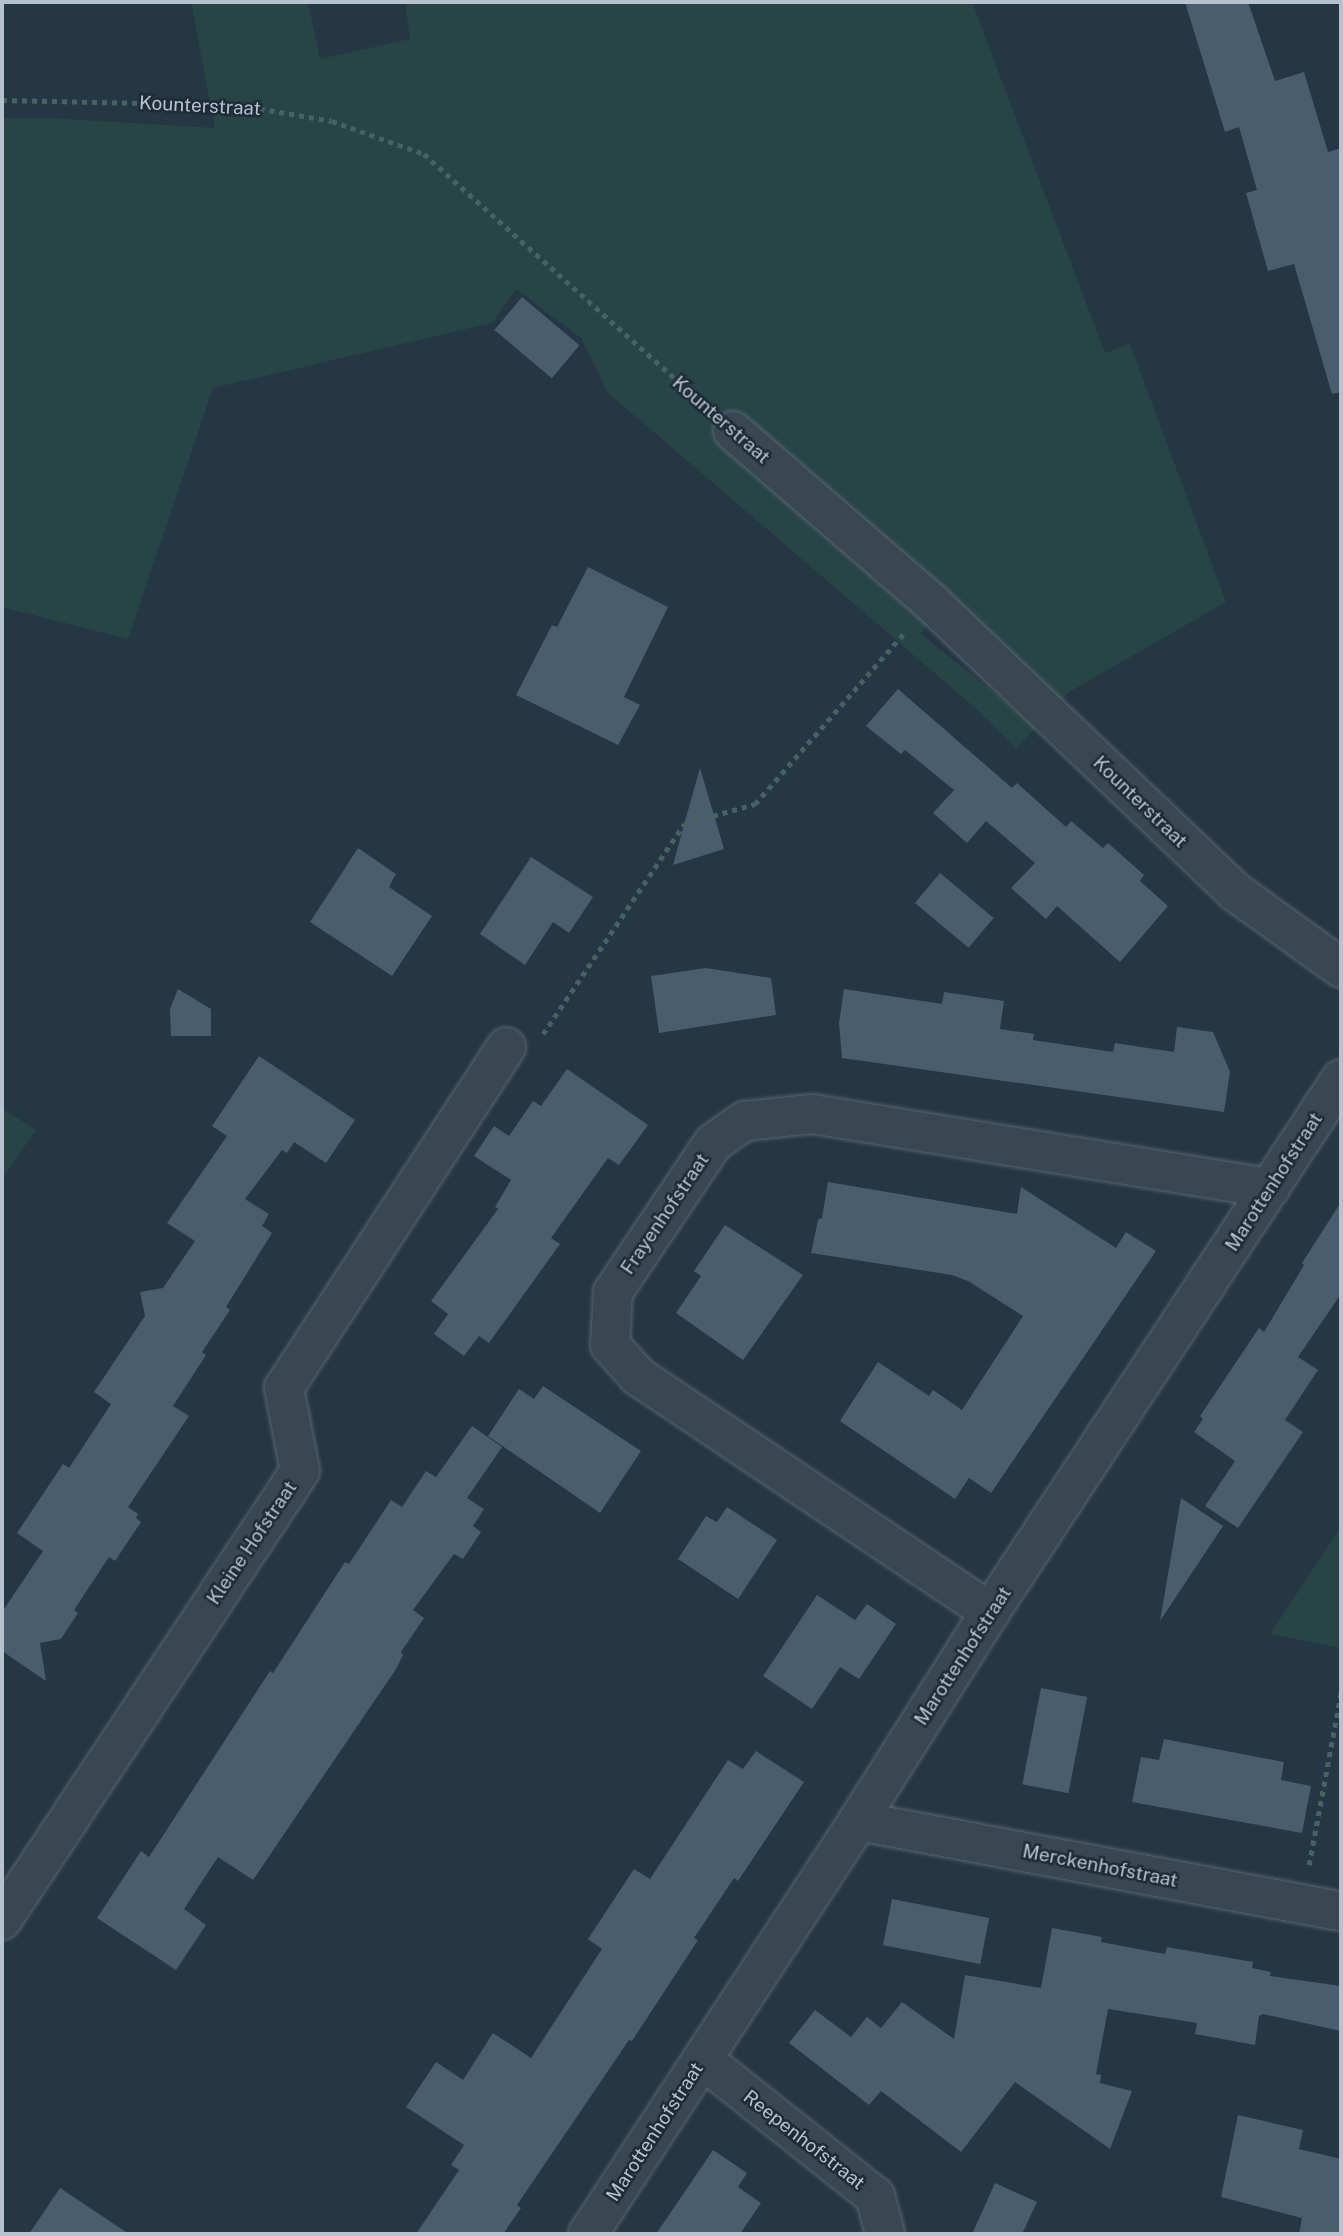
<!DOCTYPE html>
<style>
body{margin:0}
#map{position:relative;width:1343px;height:2236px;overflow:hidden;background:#253644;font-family:"Public Sans",sans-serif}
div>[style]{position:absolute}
.green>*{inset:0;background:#274544}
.building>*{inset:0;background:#4a5d6d;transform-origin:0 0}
.path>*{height:4.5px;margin-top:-2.25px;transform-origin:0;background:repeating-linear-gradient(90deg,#476262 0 5px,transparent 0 10px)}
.roads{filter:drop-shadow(0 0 2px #576570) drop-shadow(0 0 2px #576570)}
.minor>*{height:38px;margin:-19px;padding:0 19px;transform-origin:19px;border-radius:19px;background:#394753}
span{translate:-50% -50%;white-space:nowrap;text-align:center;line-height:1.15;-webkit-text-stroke:5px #1e2c38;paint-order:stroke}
.street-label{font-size:19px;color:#b6c2cd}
.frame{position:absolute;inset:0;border:4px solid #b6c2cd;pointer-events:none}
</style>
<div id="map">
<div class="green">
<div style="clip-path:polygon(191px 2px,308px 2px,320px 59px,410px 39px,405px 2px,972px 2px,1105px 353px,1130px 344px,1226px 602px,1069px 692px,1057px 706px,941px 605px,921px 634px,1037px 727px,1016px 748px,974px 707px,607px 392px,582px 339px,516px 289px,492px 323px,213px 388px,128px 639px,2px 607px,2px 118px,49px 118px,215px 128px)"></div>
<div style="clip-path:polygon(2px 1108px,36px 1130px,2px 1179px)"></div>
<div style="clip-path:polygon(1341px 1527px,1341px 1648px,1270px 1634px)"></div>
</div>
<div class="building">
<div style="clip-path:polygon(1185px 2px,1248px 2px,1275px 81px,1304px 72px,1328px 152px,1341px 148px,1341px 392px,1332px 394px,1294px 264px,1268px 271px,1246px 193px,1257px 190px,1239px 127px,1225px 132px)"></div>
<div style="left:522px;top:297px;width:75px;height:43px;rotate:40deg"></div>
<div style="clip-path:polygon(588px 567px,668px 607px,624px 697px,640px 705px,618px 745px,516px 695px,552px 625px,557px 627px)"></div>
<div style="clip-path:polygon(898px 689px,1012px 788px,1017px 783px,1066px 827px,1071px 821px,1103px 848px,1108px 843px,1144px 875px,1140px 881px,1168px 906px,1120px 962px,1057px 906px,1046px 919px,1011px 888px,1035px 863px,986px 821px,967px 843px,933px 813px,954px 790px,905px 750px,901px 754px,866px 726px)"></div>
<div style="clip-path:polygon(700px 768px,724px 849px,673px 865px,685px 821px)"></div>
<div style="clip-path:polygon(358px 848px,396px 874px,389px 887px,432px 916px,392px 976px,310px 922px)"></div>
<div style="clip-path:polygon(531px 857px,593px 897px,569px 933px,553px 922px,525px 965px,480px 934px)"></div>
<div style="left:940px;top:873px;width:70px;height:39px;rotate:40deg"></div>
<div style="clip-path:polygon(706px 968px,771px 978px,776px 1015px,659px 1033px,651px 976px)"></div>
<div style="clip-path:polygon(178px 989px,211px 1009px,211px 1036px,171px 1036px,170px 1009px)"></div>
<div style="clip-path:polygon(844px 989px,942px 1004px,944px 992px,1004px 1001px,1000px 1029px,1034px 1034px,1033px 1040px,1113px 1052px,1115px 1043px,1174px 1052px,1177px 1027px,1213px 1032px,1230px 1072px,1224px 1112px,842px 1058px,839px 1023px)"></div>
<div style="clip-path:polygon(259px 1056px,355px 1120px,326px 1163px,294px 1142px,287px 1153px,282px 1150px,245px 1199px,269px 1214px,262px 1226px,272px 1233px,226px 1307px,230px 1310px,202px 1352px,206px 1355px,173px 1406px,189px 1416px,128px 1507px,138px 1514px,136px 1518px,141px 1522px,115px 1561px,109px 1557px,74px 1610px,78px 1613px,61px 1639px,40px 1643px,46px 1681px,2px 1651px,2px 1612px,43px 1551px,17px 1533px,63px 1464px,69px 1468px,111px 1404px,94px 1392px,145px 1316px,140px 1292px,163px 1288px,195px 1241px,167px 1223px,227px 1136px,212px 1126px)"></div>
<div style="clip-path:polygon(567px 1069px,648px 1125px,619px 1165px,608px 1158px,551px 1238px,560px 1244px,489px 1343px,479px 1336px,464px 1356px,434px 1334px,448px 1314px,431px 1301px,498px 1209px,495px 1207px,511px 1180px,474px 1156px,494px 1126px,509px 1136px,533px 1101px,541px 1106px)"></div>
<div style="clip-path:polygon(828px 1182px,1017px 1214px,1021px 1187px,1116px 1248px,1126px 1232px,1156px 1251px,991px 1493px,969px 1478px,955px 1499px,840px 1421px,878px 1362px,929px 1396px,933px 1390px,962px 1410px,1023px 1316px,968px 1281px,952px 1275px,811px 1253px,818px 1220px,822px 1218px)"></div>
<div style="clip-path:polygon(1341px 1202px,1341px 1294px,1298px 1357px,1318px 1370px,1285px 1420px,1303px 1432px,1238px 1528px,1205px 1506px,1235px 1461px,1194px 1432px,1203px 1419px,1200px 1416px,1259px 1328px,1264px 1332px,1304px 1265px,1302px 1263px)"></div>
<div style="clip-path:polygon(725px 1225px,803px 1275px,743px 1360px,676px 1313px,701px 1276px,694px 1271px)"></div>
<div style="clip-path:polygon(543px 1386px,641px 1451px,600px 1513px,488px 1436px,519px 1389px,534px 1399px)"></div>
<div style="clip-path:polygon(472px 1426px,502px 1447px,467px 1498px,484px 1509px,473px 1526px,481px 1532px,463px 1559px,454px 1554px,413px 1610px,424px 1618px,401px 1652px,403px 1655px,396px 1669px,253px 1880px,218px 1857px,184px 1909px,206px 1925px,176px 1970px,97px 1918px,141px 1851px,149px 1857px,270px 1671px,273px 1673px,345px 1562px,349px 1564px,391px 1500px,402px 1507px,426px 1471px,436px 1477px)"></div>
<div style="clip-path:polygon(1181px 1498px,1223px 1526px,1160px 1621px)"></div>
<div style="clip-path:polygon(727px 1507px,777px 1540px,738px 1599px,678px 1559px,706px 1516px,717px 1522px)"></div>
<div style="clip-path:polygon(817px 1595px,855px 1620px,867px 1604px,896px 1624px,859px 1679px,840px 1667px,812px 1709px,763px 1676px)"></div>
<div style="left:1041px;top:1688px;width:47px;height:98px;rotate:11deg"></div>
<div style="clip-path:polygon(1164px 1739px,1284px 1762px,1281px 1780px,1311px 1786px,1302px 1833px,1132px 1802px,1141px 1757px,1159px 1760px)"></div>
<div style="clip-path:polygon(756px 1751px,804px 1782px,738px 1881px,734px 1878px,694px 1938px,698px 1940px,632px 2041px,629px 2040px,517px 2205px,521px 2208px,503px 2234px,416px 2234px,459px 2170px,451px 2165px,464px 2145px,406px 2107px,436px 2062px,463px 2080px,493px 2033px,531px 2058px,602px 1949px,588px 1939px,634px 1869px,650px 1879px,728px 1760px,743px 1769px)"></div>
<div style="left:892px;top:1899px;width:99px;height:47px;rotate:11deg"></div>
<div style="clip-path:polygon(1052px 1928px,1102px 1937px,1101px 1942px,1165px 1954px,1167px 1947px,1253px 1962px,1252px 1968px,1271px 1972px,1270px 1976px,1341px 1986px,1341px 2031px,1263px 2014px,1259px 2016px,1255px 2045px,1195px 2034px,1197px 2023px,1108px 2009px,1096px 2074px,1101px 2075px,1100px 2083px,1132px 2091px,1110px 2149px,1015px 2082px,961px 2152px,881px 2091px,869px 2105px,789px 2043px,815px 2010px,851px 2037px,867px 2017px,881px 2028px,902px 2002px,954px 2039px,965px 1975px,1041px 1988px)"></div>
<div style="clip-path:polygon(1238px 2115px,1303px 2130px,1299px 2149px,1341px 2159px,1341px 2234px,1299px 2234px,1302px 2218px,1221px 2197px)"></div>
<div style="clip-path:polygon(713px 2150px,747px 2173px,738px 2187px,761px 2203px,740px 2234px,656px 2234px)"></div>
<div style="clip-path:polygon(995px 2183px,1037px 2202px,1022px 2234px,972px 2234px)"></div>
<div style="clip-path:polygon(60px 2188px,129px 2234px,29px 2234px)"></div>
</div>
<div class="path">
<div style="left:2px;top:100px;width:238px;rotate:1.2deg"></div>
<div style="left:240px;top:105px;width:93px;rotate:9.9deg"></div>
<div style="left:332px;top:121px;width:98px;rotate:19.7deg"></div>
<div style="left:424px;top:154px;width:375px;rotate:41.8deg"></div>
<div style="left:543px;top:1034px;width:253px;rotate:-56.1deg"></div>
<div style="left:684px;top:824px;width:74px;rotate:-15.7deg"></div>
<div style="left:755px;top:804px;width:228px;rotate:-48.9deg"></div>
<div style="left:1309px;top:1865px;width:176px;rotate:-79.5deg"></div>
</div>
<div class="roads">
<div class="minor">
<div style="left:733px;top:431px;width:262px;rotate:40.8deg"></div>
<div style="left:931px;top:602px;width:419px;rotate:43.6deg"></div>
<div style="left:1234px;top:891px;width:132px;rotate:35.7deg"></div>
<div style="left:990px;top:1612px;width:424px;rotate:-146.2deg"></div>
<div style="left:638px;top:1376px;width:42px;rotate:-132.1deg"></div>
<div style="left:610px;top:1345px;width:53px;rotate:-86.8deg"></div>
<div style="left:613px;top:1292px;width:179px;rotate:-56.1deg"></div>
<div style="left:713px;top:1143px;width:39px;rotate:-35deg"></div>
<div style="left:745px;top:1121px;width:67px;rotate:-6deg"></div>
<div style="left:812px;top:1114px;width:464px;rotate:9.2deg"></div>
<div style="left:858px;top:1821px;width:491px;rotate:10.6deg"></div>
<div style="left:2px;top:1920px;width:539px;rotate:-56.43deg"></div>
<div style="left:300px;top:1471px;width:85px;rotate:-100.9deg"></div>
<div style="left:284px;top:1388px;width:407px;rotate:-56.9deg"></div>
<div style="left:702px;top:2059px;width:221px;rotate:38.4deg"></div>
<div style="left:875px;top:2196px;width:39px;rotate:75deg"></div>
<div style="left:588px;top:2234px;width:493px;rotate:-56.8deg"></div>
<div style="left:858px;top:1821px;width:247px;rotate:-57.7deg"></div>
<div style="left:990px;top:1612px;width:638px;rotate:-56.63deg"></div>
</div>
</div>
<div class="street-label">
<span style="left:200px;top:106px;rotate:3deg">Kounterstraat</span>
<span style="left:721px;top:420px;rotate:41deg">Kounterstraat</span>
<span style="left:1140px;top:802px;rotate:44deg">Kounterstraat</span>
<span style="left:1274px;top:1182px;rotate:-57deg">Marottenhofstraat</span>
<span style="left:665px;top:1214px;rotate:-56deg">Frayenhofstraat</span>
<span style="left:252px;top:1543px;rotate:-56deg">Kleine Hofstraat</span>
<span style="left:963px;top:1656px;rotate:-57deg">Marottenhofstraat</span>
<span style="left:1100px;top:1866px;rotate:11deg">Merckenhofstraat</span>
<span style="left:655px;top:2132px;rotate:-57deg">Marottenhofstraat</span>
<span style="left:804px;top:2140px;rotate:38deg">Reepenhofstraat</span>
</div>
<div class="frame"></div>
</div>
